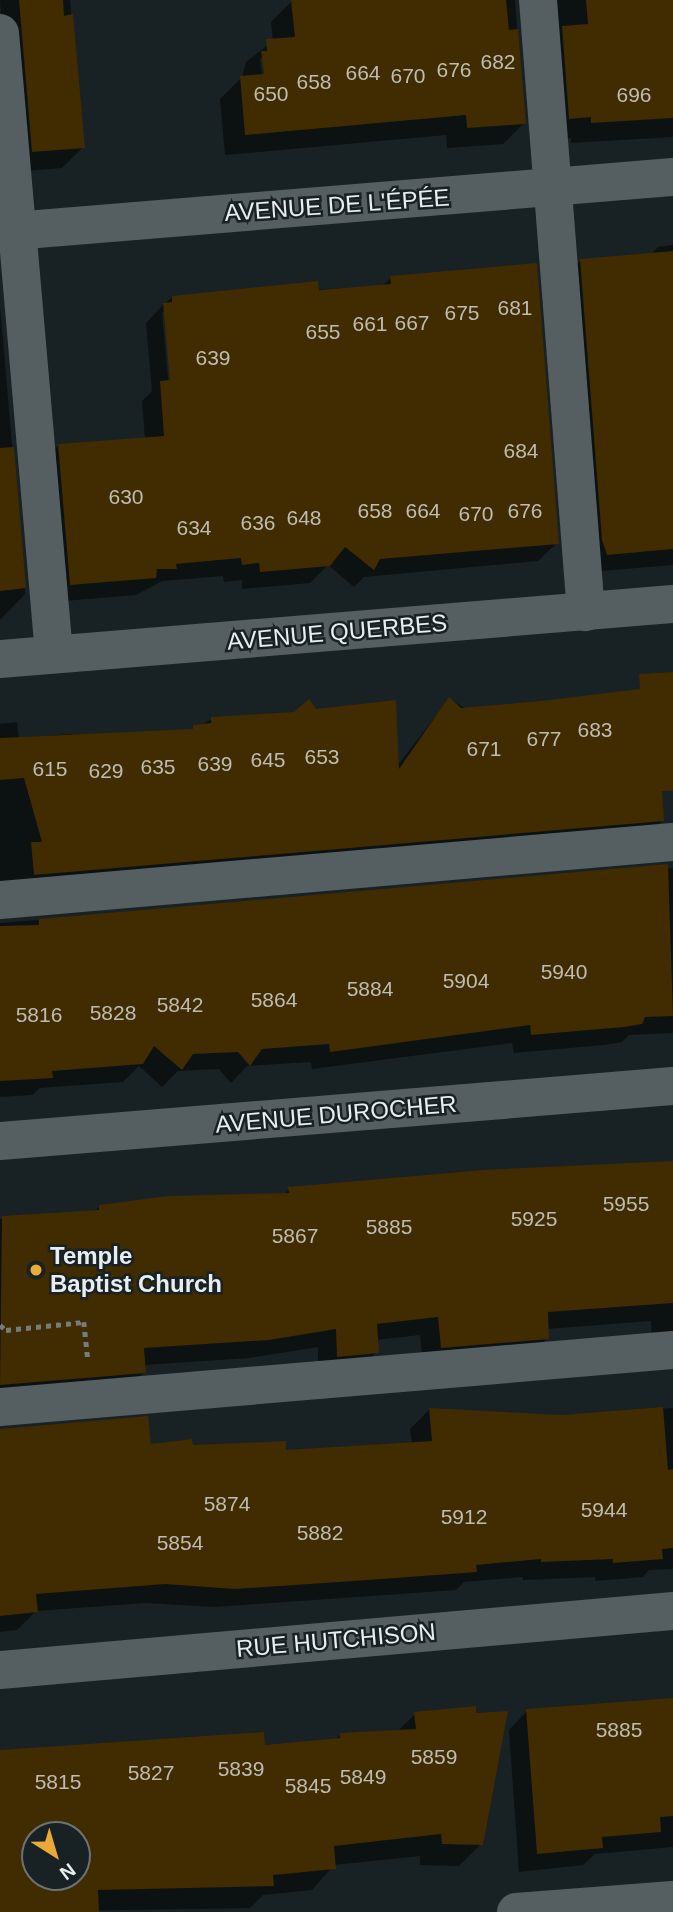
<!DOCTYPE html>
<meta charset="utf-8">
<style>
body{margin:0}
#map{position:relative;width:673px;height:1912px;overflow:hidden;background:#182123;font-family:Arial,sans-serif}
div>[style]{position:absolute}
.shadow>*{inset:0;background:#0007}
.building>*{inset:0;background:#412b00}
.path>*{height:4.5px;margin-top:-2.25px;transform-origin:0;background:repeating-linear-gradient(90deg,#757c7e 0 5px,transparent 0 10px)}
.minor>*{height:38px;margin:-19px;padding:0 19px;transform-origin:19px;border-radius:19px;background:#555f61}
.dots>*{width:19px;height:19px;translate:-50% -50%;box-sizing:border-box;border:4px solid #182123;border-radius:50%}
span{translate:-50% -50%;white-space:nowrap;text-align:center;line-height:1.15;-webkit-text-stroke:5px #182123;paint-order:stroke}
.number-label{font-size:21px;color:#bebcb3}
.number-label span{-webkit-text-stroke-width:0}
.street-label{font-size:24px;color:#e8edef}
.poi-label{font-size:24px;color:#e8edef;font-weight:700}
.left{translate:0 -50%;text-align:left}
.north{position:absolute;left:21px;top:1821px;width:70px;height:70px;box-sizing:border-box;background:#182123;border:2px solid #6b7375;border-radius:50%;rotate:143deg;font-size:19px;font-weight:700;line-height:28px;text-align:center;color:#e8edef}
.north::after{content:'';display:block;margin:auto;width:24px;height:32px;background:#eaaa38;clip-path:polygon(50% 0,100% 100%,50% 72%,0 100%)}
</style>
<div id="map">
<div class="shadow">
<div style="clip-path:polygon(0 0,70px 0,83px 147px,62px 168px,12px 172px)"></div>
<div style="clip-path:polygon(evenodd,515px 0,524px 123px,503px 144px,447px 148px,446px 135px,225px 155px,220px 99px,242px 77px,246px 62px,273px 41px,271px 22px,292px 1px,515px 0,260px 58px,264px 58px,266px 83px,263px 83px,260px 58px)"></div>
<div style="clip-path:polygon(521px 0,673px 0,673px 137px,571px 143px,571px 138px,549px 140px)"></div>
<div style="clip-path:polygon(673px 245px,673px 565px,589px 572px,563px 279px,581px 260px,650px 255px,658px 247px)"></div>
<div style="clip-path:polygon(evenodd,391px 278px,557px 543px,538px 561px,364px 577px,354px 587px,328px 565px,310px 583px,242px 589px,242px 580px,224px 582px,223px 576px,162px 581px,136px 595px,52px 602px,40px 464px,58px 446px,145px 440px,142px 401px,152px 391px,146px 323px,164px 304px,173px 297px,382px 286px,391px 278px,162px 312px,166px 312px,173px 388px,169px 388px,162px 312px)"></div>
<div style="clip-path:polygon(0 306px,25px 594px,0 620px)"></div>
<div style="clip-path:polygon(449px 699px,663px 820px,644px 838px,0 894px,0 724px,17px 722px,19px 738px,71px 734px,76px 739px,189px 731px,212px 719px,316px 711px,397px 766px)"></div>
<div style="clip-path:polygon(673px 868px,673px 1033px,629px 1035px,622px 1042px,604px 1045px,514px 1053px,512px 1043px,312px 1069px,311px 1062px,247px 1066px,231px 1083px,219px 1069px,178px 1071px,162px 1087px,139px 1066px,123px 1082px,40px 1088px,32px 1095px,0 1097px,0 923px)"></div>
<div style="clip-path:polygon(673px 1161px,673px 1344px,652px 1345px,651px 1321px,547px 1329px,547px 1338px,528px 1357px,423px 1366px,420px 1335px,376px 1340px,377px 1352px,358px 1371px,318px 1375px,318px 1347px,249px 1358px,144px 1365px,144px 1372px,125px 1391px,0 1402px,0 1219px,94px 1212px,100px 1206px,284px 1195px,289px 1189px)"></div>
<div style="clip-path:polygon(673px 1408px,673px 1569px,649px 1570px,643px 1577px,595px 1581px,595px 1577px,523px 1580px,523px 1577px,464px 1582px,456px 1590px,215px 1607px,145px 1603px,36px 1611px,17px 1630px,0 1632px,0 1430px,149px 1446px,285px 1452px,412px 1444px,410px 1429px,429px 1410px,562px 1416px)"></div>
<div style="clip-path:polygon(673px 1699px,673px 1847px,595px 1854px,583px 1865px,519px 1872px,509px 1730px,527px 1711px)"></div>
<div style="clip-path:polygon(evenodd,415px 1714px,481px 1844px,459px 1866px,420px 1865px,420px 1856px,334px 1865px,312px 1890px,263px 1895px,250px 1908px,0 1912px,0 1753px,263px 1747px,335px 1740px,340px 1735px,397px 1732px,415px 1714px,35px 1835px,77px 1835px,77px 1877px,35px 1877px,35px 1835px)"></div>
</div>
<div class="building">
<div style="clip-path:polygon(19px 0,63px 0,64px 16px,73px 14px,85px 148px,32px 152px)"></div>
<div style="clip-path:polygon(291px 0,506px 0,509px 30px,518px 29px,526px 124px,467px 128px,466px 115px,245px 135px,240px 76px,264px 74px,261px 51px,267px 51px,266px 39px,295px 37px)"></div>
<div style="clip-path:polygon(586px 0,673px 0,673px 118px,591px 123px,591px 117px,569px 119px,562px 26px,588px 24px)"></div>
<div style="clip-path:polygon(673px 251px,673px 549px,607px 555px,602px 540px,580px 259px)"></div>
<div style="clip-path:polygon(537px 263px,559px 544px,380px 559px,374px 570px,345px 547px,330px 566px,260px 572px,259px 563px,242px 565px,241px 558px,176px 564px,177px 569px,157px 569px,156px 578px,70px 585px,58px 444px,164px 436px,160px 381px,170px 380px,163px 303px,172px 302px,172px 296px,318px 281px,319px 290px,391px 284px,390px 276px)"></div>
<div style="clip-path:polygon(14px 447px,26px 588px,0 591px,0 448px)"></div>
<div style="clip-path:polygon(673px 672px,673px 791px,662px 791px,664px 821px,34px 875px,31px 842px,42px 842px,24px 778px,0 780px,0 738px,193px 729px,193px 725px,211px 723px,211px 717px,294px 712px,309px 699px,316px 709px,396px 700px,399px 769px,449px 697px,461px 708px,541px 701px,640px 689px,639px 674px)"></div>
<div style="clip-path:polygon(668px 864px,673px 1016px,645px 1017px,642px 1024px,624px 1027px,531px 1035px,530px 1025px,330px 1052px,329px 1044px,262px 1049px,250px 1066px,238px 1052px,193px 1054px,182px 1070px,154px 1046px,143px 1064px,52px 1071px,53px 1078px,0 1081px,0 926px,39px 925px,39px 919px)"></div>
<div style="clip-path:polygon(673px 1161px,673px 1303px,548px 1312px,549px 1339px,441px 1348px,438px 1317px,377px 1324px,379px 1353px,337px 1357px,336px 1329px,269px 1340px,144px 1348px,146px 1373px,0 1385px,2px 1216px,99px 1210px,99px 1205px,168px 1196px,289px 1193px,288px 1187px,484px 1170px)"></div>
<div style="clip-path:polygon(663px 1407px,668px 1470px,673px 1469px,673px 1548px,662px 1549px,663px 1559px,613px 1563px,613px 1559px,541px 1562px,541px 1559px,476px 1565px,477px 1572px,354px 1581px,235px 1589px,165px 1584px,36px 1594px,38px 1612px,0 1616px,0 1429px,148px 1416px,151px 1444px,192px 1439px,193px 1445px,286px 1441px,286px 1450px,432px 1441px,429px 1408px,562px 1415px)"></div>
<div style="clip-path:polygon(673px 1698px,673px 1816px,660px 1817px,661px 1832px,602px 1837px,603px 1848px,537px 1854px,526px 1709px)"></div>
<div style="clip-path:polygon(evenodd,476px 1706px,476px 1713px,508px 1711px,483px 1845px,442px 1844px,441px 1834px,334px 1846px,336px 1869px,273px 1875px,274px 1886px,98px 1890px,99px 1912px,0 1912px,0 1750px,264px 1732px,265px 1745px,340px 1738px,340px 1733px,416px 1729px,414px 1712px,476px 1706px,35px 1835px,77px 1835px,77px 1877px,35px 1877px,35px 1835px)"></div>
</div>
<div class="path">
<div style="left:0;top:1325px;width:8px;rotate:40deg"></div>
<div style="left:6px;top:1330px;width:78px;rotate:-5.9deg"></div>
<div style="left:84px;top:1322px;width:37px;rotate:84deg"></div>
</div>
<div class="minor">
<div style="left:538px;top:0;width:614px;rotate:85.52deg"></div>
<div style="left:0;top:33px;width:623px;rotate:85.03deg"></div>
<div style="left:0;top:232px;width:675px;rotate:-4.67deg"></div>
<div style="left:0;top:659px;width:675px;rotate:-4.67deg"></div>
<div style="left:0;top:900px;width:675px;rotate:-4.93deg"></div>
<div style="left:0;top:1141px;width:675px;rotate:-4.67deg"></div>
<div style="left:0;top:1407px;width:675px;rotate:-4.84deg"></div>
<div style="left:0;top:1670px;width:676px;rotate:-5.01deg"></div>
<div style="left:516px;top:1912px;width:157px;rotate:-4.4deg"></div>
</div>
<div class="dots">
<div style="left:36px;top:1270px;background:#eaaa38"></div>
</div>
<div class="number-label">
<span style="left:498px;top:62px">682</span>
<span style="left:454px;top:70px">676</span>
<span style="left:363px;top:73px">664</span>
<span style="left:408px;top:76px">670</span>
<span style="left:314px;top:82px">658</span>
<span style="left:271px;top:94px">650</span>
<span style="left:634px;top:95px">696</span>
<span style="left:515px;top:308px">681</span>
<span style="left:462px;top:313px">675</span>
<span style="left:412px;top:323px">667</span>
<span style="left:370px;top:324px">661</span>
<span style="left:323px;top:332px">655</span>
<span style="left:213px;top:358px">639</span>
<span style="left:521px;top:451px">684</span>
<span style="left:126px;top:497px">630</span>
<span style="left:375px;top:511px">658</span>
<span style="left:423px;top:511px">664</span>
<span style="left:525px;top:511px">676</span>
<span style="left:476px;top:514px">670</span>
<span style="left:304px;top:518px">648</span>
<span style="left:258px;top:523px">636</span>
<span style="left:194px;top:528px">634</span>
<span style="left:595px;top:730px">683</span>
<span style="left:544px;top:739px">677</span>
<span style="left:484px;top:749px">671</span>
<span style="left:322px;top:757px">653</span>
<span style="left:268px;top:760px">645</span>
<span style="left:215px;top:764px">639</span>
<span style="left:158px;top:767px">635</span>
<span style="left:50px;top:769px">615</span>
<span style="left:106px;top:771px">629</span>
<span style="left:564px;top:972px">5940</span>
<span style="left:466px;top:981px">5904</span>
<span style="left:370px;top:989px">5884</span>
<span style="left:274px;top:1000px">5864</span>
<span style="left:180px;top:1005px">5842</span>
<span style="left:113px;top:1013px">5828</span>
<span style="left:39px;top:1015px">5816</span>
<span style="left:626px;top:1204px">5955</span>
<span style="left:534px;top:1219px">5925</span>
<span style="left:389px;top:1227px">5885</span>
<span style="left:295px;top:1236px">5867</span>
<span style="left:227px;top:1504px">5874</span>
<span style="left:604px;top:1510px">5944</span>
<span style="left:464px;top:1517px">5912</span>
<span style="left:320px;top:1533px">5882</span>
<span style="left:180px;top:1543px">5854</span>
<span style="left:619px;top:1730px">5885</span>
<span style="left:434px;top:1757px">5859</span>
<span style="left:241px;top:1769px">5839</span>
<span style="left:151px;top:1773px">5827</span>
<span style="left:363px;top:1777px">5849</span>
<span style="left:58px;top:1782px">5815</span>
<span style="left:308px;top:1786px">5845</span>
</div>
<div class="street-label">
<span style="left:337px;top:205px;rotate:-4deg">AVENUE DE L'ÉPÉE</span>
<span style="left:337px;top:632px;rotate:-5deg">AVENUE QUERBES</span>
<span style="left:336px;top:1114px;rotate:-5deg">AVENUE DUROCHER</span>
<span style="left:336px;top:1640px;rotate:-5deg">RUE HUTCHISON</span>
</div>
<div class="poi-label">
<span class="left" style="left:50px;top:1270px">Temple<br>Baptist Church</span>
</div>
<div class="north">N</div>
</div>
